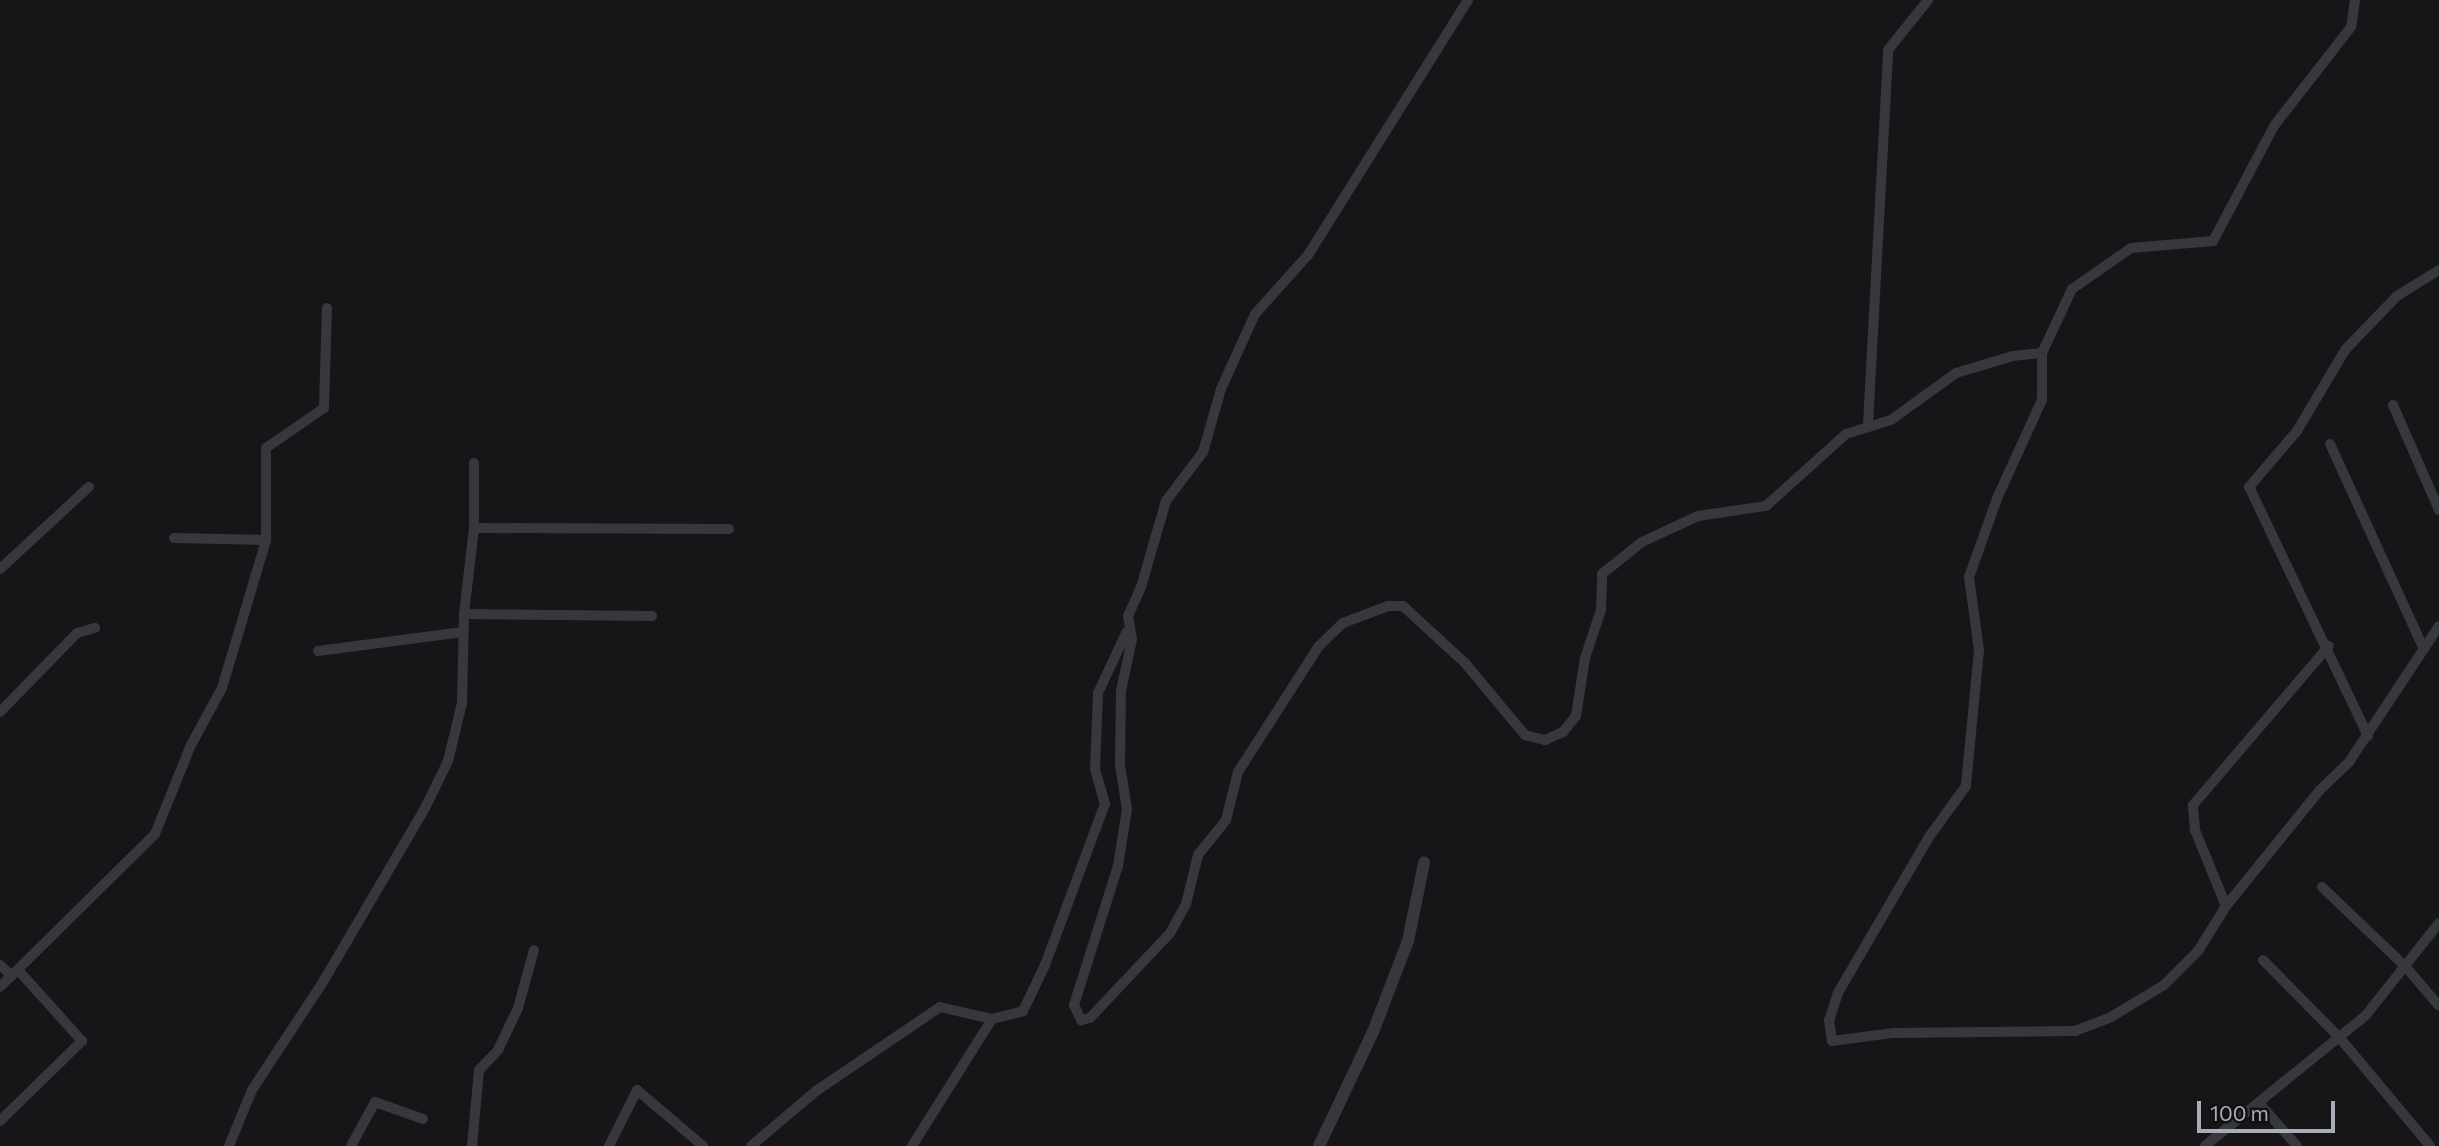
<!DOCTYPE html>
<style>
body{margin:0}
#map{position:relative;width:2439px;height:1146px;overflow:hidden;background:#161618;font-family:Commissioner,sans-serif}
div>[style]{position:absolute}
.minor>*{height:10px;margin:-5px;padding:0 5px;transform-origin:5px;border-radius:5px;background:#37383d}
.tertiary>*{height:12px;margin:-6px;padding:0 6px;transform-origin:6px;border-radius:6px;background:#37383d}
span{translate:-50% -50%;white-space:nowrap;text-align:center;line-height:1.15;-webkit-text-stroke:7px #111113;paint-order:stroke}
.scale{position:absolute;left:2197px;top:1101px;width:138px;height:32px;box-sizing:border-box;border:4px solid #a8adb8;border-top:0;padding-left:9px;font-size:21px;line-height:24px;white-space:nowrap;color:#a8adb8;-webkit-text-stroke:5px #111113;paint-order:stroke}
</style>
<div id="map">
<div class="minor">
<div style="left:1468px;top:0;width:301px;rotate:122.1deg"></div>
<div style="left:1308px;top:255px;width:79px;rotate:131.9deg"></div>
<div style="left:1255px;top:314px;width:82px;rotate:114.4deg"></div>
<div style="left:1221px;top:389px;width:66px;rotate:105.9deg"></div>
<div style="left:1203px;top:452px;width:61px;rotate:127.1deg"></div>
<div style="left:1166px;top:501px;width:90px;rotate:106.2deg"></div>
<div style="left:1141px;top:587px;width:32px;rotate:114deg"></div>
<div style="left:1128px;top:616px;width:23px;rotate:80deg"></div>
<div style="left:1132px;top:639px;width:53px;rotate:101.9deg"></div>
<div style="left:1121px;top:691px;width:74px;rotate:90.8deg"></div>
<div style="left:1120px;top:765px;width:45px;rotate:81deg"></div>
<div style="left:1127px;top:809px;width:58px;rotate:99deg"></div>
<div style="left:1118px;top:866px;width:146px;rotate:107.6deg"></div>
<div style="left:1074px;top:1005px;width:17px;rotate:65deg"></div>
<div style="left:1081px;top:1020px;width:9px;rotate:-13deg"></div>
<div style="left:1090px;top:1018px;width:117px;rotate:-46.7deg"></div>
<div style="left:1170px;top:933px;width:33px;rotate:-61deg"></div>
<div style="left:1186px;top:904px;width:50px;rotate:-76.2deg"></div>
<div style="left:1198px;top:855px;width:45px;rotate:-51.3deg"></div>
<div style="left:1226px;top:820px;width:49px;rotate:-76deg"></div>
<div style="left:1238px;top:772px;width:150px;rotate:-57.3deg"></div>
<div style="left:1319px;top:646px;width:33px;rotate:-44deg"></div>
<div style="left:1343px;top:623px;width:48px;rotate:-20.7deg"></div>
<div style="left:1388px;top:606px;width:15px"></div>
<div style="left:1403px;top:606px;width:84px;rotate:42.6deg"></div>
<div style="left:1465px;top:663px;width:94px;rotate:50.2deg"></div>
<div style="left:1525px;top:735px;width:21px;rotate:14deg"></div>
<div style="left:1545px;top:740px;width:20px;rotate:-24deg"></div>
<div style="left:1563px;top:732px;width:21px;rotate:-51deg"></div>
<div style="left:1576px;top:716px;width:59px;rotate:-81.2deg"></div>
<div style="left:1585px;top:658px;width:51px;rotate:-71.6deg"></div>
<div style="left:1601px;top:610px;width:36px;rotate:-88deg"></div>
<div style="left:1602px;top:574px;width:51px;rotate:-38.7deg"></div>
<div style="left:1642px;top:542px;width:62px;rotate:-24.9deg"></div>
<div style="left:1698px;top:516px;width:69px;rotate:-8.4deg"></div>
<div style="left:1766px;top:506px;width:108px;rotate:-42deg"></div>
<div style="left:1846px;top:434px;width:47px;rotate:-17.3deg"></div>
<div style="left:1891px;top:420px;width:80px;rotate:-35.9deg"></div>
<div style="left:1956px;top:373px;width:59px;rotate:-16.6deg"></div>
<div style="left:2013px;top:356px;width:29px;rotate:-6deg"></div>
<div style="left:2355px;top:0;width:27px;rotate:98deg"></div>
<div style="left:2351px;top:27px;width:125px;rotate:127.9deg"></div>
<div style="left:2274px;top:126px;width:130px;rotate:117.9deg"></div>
<div style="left:2213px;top:241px;width:82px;rotate:175.1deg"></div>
<div style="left:2131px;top:248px;width:72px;rotate:145.2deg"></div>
<div style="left:2072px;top:289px;width:71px;rotate:115.1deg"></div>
<div style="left:2042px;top:353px;width:47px;rotate:90deg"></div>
<div style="left:2042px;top:400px;width:106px;rotate:114.6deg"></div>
<div style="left:1998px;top:496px;width:86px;rotate:109.7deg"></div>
<div style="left:1969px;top:577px;width:74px;rotate:82.2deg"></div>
<div style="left:1979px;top:650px;width:137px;rotate:95.5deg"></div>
<div style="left:1966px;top:786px;width:63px;rotate:126deg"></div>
<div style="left:1929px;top:837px;width:181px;rotate:120.3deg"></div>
<div style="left:1838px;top:993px;width:28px;rotate:108deg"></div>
<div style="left:1829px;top:1020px;width:21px;rotate:82deg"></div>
<div style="left:1832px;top:1041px;width:62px;rotate:-7.5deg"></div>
<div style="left:1893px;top:1033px;width:182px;rotate:-0.6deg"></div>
<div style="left:2075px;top:1031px;width:39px;rotate:-21deg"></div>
<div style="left:2111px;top:1017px;width:62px;rotate:-31.1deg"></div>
<div style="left:2164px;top:985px;width:48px;rotate:-45deg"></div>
<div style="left:2198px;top:951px;width:53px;rotate:-58.1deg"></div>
<div style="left:2226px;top:906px;width:148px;rotate:-51deg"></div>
<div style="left:2319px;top:791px;width:42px;rotate:-44deg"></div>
<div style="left:2349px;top:762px;width:163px;rotate:-56.5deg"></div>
<div style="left:2393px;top:405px;width:115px;rotate:66.3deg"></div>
<div style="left:1868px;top:424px;width:375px;rotate:-86.9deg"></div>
<div style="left:1888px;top:50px;width:64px;rotate:-51.3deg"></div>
<div style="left:2330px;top:444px;width:223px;rotate:65.4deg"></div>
<div style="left:474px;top:528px;width:255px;rotate:0.2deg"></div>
<div style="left:174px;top:538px;width:92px;rotate:1.2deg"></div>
<div style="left:0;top:569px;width:121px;rotate:-42.7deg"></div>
<div style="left:464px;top:614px;width:188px;rotate:0.6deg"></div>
<div style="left:318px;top:651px;width:146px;rotate:-7.5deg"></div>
<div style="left:0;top:712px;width:110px;rotate:-45.7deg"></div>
<div style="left:77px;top:633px;width:19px;rotate:-16deg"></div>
<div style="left:2368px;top:736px;width:276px;rotate:-115.5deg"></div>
<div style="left:2249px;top:487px;width:74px;rotate:-49.4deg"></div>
<div style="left:2297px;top:431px;width:94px;rotate:-59.3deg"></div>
<div style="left:2345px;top:350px;width:75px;rotate:-46.1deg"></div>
<div style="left:2397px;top:296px;width:49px;rotate:-31.8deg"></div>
<div style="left:2322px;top:887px;width:115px;rotate:43.6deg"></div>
<div style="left:2405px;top:966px;width:52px;rotate:49.6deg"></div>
<div style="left:2226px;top:906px;width:82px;rotate:-112.2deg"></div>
<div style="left:2195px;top:830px;width:25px;rotate:-95deg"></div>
<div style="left:2193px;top:805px;width:209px;rotate:-49.5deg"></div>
<div style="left:2263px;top:960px;width:108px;rotate:45.4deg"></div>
<div style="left:2339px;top:1037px;width:142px;rotate:50.1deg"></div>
<div style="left:0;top:965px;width:16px;rotate:43deg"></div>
<div style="left:0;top:987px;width:218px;rotate:-44.6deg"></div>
<div style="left:155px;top:834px;width:96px;rotate:-68deg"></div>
<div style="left:191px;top:745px;width:65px;rotate:-61.5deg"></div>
<div style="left:222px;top:688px;width:154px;rotate:-73.4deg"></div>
<div style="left:266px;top:540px;width:92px;rotate:-90deg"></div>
<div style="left:266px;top:448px;width:70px;rotate:-34.6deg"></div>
<div style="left:324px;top:408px;width:100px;rotate:-88.3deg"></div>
<div style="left:2259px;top:1103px;width:57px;rotate:48.5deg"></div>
<div style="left:0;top:1121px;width:115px;rotate:-44.3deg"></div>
<div style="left:82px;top:1041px;width:96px;rotate:-132deg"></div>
<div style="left:229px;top:1146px;width:61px;rotate:-67.7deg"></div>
<div style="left:252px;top:1090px;width:129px;rotate:-56.7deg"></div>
<div style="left:323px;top:982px;width:202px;rotate:-59.6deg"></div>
<div style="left:425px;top:808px;width:52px;rotate:-63.9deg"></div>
<div style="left:448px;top:761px;width:60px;rotate:-76.4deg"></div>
<div style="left:462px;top:703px;width:89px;rotate:-88.7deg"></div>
<div style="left:464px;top:614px;width:87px;rotate:-83.4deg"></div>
<div style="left:474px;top:528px;width:65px;rotate:-90deg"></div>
<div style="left:351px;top:1146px;width:50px;rotate:-61.4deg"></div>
<div style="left:375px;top:1102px;width:51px;rotate:19.5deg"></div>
<div style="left:472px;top:1146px;width:76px;rotate:-84.7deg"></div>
<div style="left:479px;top:1070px;width:28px;rotate:-46deg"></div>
<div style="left:498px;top:1050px;width:47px;rotate:-64.5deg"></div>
<div style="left:518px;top:1008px;width:60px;rotate:-74.6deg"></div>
<div style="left:609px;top:1146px;width:63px;rotate:-63.4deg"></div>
<div style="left:637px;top:1090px;width:87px;rotate:40.3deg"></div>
<div style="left:751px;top:1146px;width:85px;rotate:-40.2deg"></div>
<div style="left:816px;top:1091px;width:150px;rotate:-34.1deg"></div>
<div style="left:940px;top:1007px;width:53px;rotate:13deg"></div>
<div style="left:992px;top:1019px;width:32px;rotate:-14deg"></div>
<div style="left:1023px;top:1011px;width:51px;rotate:-64.4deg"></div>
<div style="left:1045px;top:965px;width:172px;rotate:-69.6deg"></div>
<div style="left:1105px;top:804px;width:36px;rotate:-106deg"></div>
<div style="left:1095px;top:769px;width:76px;rotate:-87.7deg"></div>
<div style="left:1098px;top:693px;width:68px;rotate:-64.9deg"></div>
<div style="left:912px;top:1146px;width:150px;rotate:-57.8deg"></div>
<div style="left:2205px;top:1146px;width:208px;rotate:-39.1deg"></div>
<div style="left:2366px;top:1015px;width:117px;rotate:-51.6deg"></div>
</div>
<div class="tertiary">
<div style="left:1319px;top:1146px;width:126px;rotate:-64.7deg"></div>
<div style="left:1373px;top:1032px;width:97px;rotate:-69deg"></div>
<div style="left:1408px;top:941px;width:80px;rotate:-78.4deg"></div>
</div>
<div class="scale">100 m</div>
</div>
